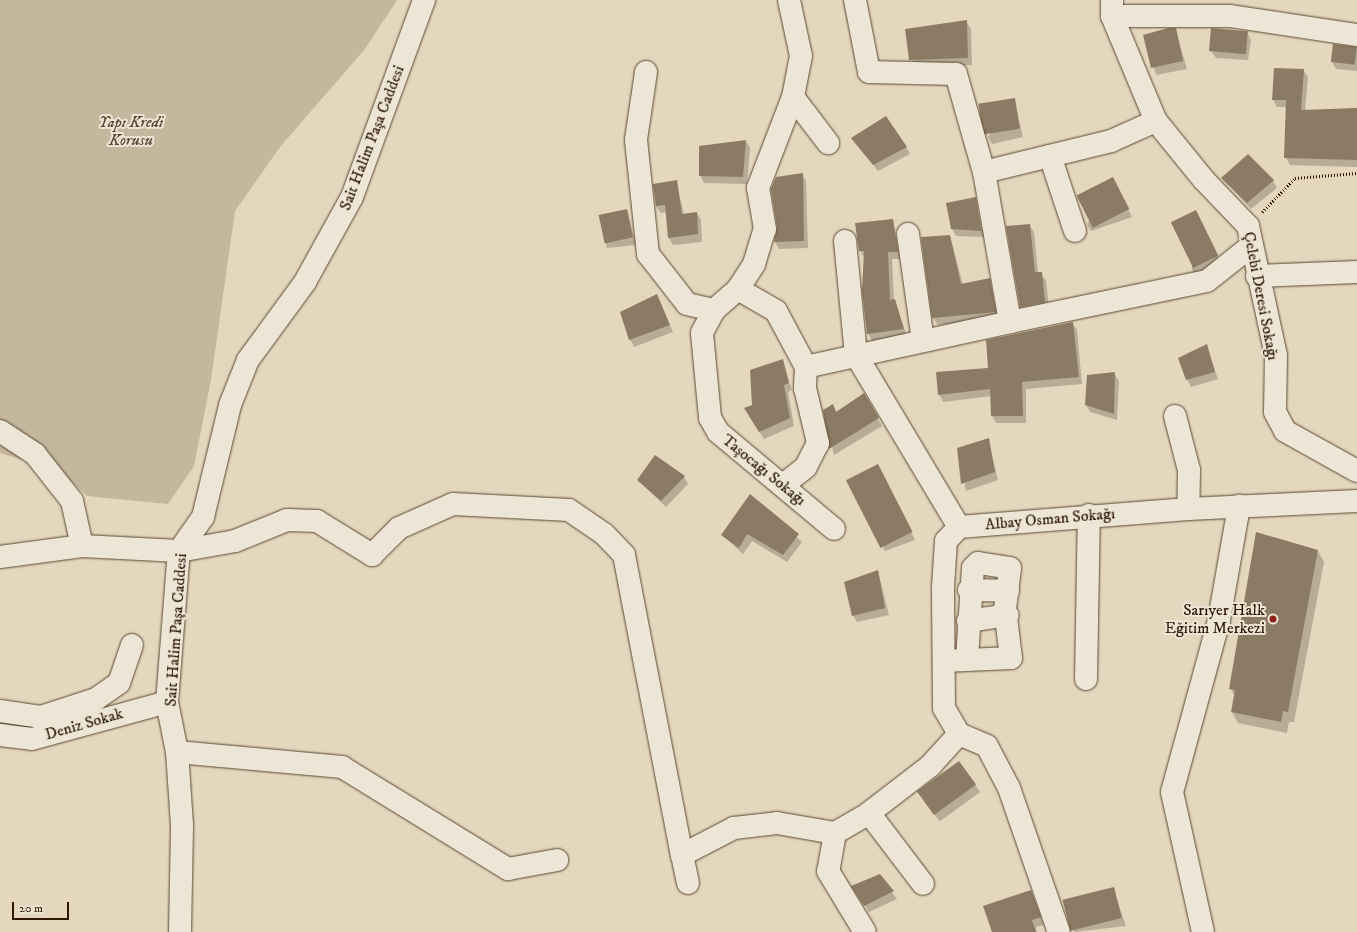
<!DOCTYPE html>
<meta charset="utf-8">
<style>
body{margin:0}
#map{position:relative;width:1357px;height:932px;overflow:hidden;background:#e4d7be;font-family:"IM FELL DW Pica",serif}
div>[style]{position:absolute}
.green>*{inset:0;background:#c5b69e}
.shadow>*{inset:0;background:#0003;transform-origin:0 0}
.building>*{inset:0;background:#8c7b64;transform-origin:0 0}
.path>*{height:2.5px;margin-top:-1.25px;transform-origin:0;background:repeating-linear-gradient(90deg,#2c1703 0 1px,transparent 0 3px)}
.roads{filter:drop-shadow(0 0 1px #5a4732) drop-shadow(0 0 1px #5a4732)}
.minor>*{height:22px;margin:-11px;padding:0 11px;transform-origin:11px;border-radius:11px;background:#ede5d5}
.dots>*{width:11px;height:11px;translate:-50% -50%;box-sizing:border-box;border:2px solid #ede5d5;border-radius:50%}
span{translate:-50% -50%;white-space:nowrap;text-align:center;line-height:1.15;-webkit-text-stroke:4px #ede5d5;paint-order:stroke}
.park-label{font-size:16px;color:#5a4732;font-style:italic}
.street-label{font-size:16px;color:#2c1703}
.poi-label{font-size:16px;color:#2c1703}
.right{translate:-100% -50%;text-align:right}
.scale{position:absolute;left:12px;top:902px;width:57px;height:18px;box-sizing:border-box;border:2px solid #2c1703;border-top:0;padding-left:5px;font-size:12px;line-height:14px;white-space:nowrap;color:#2c1703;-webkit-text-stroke:3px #ede5d5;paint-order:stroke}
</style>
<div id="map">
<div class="green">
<div style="clip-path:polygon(0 0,397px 0,365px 49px,280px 147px,235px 211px,211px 380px,194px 466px,168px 504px,87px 496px,60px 471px,0 453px)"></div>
</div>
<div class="shadow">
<div style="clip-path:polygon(966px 21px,971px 29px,972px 65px,914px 67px,906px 30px)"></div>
<div style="clip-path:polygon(1176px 30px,1187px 69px,1156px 75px,1145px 35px)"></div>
<div style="clip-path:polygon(1212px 30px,1247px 32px,1251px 40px,1248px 60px,1216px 58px,1211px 51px)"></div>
<div style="clip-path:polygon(1357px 48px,1357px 71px,1336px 69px,1332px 62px)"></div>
<div style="clip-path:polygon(1303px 70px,1308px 77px,1305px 111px,1357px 108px,1357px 167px,1290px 165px,1286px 158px,1286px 107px,1277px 107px,1273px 99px)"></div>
<div style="clip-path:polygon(1014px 99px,1023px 137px,992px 144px,988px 137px)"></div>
<div style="clip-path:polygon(852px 139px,906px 147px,910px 154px,878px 171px)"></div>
<div style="clip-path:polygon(746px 141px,750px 148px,747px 184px,704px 183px,700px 175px)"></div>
<div style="clip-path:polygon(802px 174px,806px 181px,808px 248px,779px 249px,775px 242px)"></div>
<div style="clip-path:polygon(1113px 178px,1132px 217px,1091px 231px,1087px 224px)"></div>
<div style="clip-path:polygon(1222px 178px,1273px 181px,1277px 188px,1251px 209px)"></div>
<div style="clip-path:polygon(676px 181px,684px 214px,697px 213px,701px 220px,702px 242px,673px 245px,669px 238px,667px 212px,661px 213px,656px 206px)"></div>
<div style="clip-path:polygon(975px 198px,985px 237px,956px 236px,952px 229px)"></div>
<div style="clip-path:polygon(627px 210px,636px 245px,607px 248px,600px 215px)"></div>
<div style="clip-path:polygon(1196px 211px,1221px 264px,1196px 277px,1192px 270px)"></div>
<div style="clip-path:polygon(893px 220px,901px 259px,892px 259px,894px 300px,907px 336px,872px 341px,868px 333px,864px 258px,860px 251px)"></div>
<div style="clip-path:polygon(1029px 225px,1034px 232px,1038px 273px,1046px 280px,1049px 309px,1025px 314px,1021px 307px)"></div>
<div style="clip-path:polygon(950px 236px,963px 285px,989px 279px,999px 319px,938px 325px,933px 318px,922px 238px)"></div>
<div style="clip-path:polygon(657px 296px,673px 332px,634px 347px,630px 339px)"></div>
<div style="clip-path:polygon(1072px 323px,1077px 330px,1082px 384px,1026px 389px,1026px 423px,996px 423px,992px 416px,992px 396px,943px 402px,939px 394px)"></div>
<div style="clip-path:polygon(1206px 345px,1218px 379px,1191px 387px,1187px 379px)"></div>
<div style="clip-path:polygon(782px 360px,792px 390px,788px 392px,794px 426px,764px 439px,749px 416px)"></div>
<div style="clip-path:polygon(1114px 373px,1119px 381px,1117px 420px,1090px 412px,1086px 405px)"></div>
<div style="clip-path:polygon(864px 395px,882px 426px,834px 455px,824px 410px,833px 406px,837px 412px)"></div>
<div style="clip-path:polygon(988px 439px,998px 480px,966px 491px,958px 449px)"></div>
<div style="clip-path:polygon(882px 472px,915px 540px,885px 551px,848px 482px)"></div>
<div style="clip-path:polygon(684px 477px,688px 484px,666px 507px,638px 480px)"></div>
<div style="clip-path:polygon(750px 495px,802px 542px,787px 562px,752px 541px,743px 554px,722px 535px)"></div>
<div style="clip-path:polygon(1318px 551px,1324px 562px,1294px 722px,1289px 722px,1287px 733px,1238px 723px,1232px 712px,1235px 697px,1230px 688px)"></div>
<div style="clip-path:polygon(878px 571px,889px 615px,857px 622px,853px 615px)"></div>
<div style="left:959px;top:763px;width:36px;height:50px;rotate:54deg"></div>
<div style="clip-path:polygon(880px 875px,897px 899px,869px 912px,853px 886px)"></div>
<div style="clip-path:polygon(1113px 888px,1126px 926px,1074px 932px,1064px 901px)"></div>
<div style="clip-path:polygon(1031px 891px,1044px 925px,1036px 927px,1037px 932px,993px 932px)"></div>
</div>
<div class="building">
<div style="clip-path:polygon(967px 20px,968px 58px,909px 60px,905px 29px)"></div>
<div style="clip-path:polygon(1168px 28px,1176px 28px,1183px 61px,1151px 68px,1143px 35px)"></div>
<div style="left:1211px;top:28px;width:37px;height:23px;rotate:5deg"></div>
<div style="left:1333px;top:44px;width:24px;height:18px;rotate:7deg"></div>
<div style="clip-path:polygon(1274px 68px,1304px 69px,1301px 110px,1357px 108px,1357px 160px,1284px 158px,1286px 100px,1272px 100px)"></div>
<div style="left:1015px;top:98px;width:31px;height:37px;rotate:81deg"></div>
<div style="clip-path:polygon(886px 116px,907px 147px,873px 165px,851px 138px)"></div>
<div style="clip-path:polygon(746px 140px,743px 177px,699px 176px,699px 146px)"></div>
<div style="clip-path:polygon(1248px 154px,1274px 180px,1247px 203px,1221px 178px)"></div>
<div style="clip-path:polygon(803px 173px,804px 241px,774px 242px,777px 227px,771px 189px,776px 177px)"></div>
<div style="left:1113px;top:177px;width:36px;height:41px;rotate:63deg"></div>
<div style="clip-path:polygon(677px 180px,682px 214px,697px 212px,698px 234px,668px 238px,665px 205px,656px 206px,653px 184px)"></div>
<div style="clip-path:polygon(976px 197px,981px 231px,951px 229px,946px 203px)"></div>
<div style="left:627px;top:209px;width:29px;height:29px;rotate:78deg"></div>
<div style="left:1196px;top:210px;width:51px;height:28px;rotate:64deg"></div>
<div style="clip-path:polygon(893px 219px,898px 252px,888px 252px,890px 300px,895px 299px,904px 329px,867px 334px,862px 291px,864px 251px,859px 251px,855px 223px)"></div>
<div style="clip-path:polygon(1030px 224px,1035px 272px,1042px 272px,1045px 302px,1020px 307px,1006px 226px)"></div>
<div style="clip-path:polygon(950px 235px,961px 284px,990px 278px,996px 312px,932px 318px,921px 237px)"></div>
<div style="clip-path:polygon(657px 294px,670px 325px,629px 340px,620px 312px)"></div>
<div style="clip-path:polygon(1073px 322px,1079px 377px,1022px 382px,1023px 416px,991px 416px,990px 389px,938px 395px,936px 372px,988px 368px,986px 340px)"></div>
<div style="clip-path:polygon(1207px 344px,1215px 372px,1186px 380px,1178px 358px)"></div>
<div style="clip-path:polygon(783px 359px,789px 383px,784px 385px,790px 418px,759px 432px,744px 408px,752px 405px,750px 370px)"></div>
<div style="clip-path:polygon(1115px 372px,1114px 414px,1085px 405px,1087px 375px)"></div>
<div style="clip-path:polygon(864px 393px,879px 418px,829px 449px,823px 410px,833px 404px,836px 412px)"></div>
<div style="clip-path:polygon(989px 438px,995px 472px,961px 484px,957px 448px)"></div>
<div style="clip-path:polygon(655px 455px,685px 476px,661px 501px,637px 480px)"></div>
<div style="left:878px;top:464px;width:76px;height:36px;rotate:63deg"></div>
<div style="clip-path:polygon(750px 494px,799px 534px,783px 555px,747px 534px,739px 548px,721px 535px)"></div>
<div style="clip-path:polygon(1256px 532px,1318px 550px,1288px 712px,1283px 711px,1281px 722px,1231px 712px,1235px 690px,1229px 689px)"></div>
<div style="clip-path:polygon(878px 570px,885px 608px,852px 616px,844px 582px)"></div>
<div style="left:959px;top:761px;width:29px;height:52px;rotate:54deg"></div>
<div style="clip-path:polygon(880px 874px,894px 891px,864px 906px,851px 886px)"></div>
<div style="left:1114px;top:887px;width:32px;height:53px;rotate:76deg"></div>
<div style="clip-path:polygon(1031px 890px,1041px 917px,1032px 920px,1036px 932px,992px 932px,983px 906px)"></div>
</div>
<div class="path">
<div style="left:1262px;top:212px;width:47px;rotate:-45.9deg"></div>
<div style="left:1295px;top:178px;width:62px;rotate:-4.6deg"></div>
</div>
<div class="roads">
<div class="minor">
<div style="left:855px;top:0;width:73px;rotate:79deg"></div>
<div style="left:869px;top:72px;width:87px;rotate:1.3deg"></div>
<div style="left:956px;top:74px;width:102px;rotate:74.1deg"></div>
<div style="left:1112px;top:0;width:16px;rotate:90deg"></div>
<div style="left:1112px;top:16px;width:114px;rotate:67.3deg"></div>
<div style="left:1156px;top:121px;width:76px;rotate:50.9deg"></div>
<div style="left:1204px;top:180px;width:64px;rotate:46.3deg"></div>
<div style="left:1248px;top:226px;width:132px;rotate:77.8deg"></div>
<div style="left:1276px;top:355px;width:57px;rotate:91deg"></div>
<div style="left:1275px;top:412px;width:21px;rotate:62deg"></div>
<div style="left:1285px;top:431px;width:82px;rotate:29.1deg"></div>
<div style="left:1112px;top:16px;width:118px"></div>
<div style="left:1230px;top:16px;width:128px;rotate:8.5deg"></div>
<div style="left:646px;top:72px;width:69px;rotate:98.4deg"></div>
<div style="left:636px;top:140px;width:115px;rotate:84deg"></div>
<div style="left:648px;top:254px;width:63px;rotate:52deg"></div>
<div style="left:687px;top:304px;width:28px;rotate:13deg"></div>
<div style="left:714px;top:310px;width:32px;rotate:-41deg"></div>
<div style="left:738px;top:289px;width:30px;rotate:-57deg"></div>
<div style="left:754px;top:264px;width:37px;rotate:-73deg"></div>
<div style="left:765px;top:229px;width:42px;rotate:-99.7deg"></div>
<div style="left:758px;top:188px;width:97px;rotate:-69deg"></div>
<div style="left:793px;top:97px;width:42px;rotate:-79deg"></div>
<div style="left:801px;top:56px;width:57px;rotate:-102.1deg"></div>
<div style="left:793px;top:97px;width:58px;rotate:52.7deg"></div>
<div style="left:1050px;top:156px;width:79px;rotate:71.6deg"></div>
<div style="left:908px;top:234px;width:108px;rotate:82deg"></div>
<div style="left:845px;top:241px;width:115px;rotate:84.5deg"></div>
<div style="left:856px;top:355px;width:200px;rotate:59.1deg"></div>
<div style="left:1257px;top:276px;width:100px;rotate:-2.3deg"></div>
<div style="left:738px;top:289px;width:44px;rotate:30.1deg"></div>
<div style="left:776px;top:311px;width:64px;rotate:61.8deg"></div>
<div style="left:806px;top:367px;width:21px;rotate:93deg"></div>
<div style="left:805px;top:388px;width:57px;rotate:76.7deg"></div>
<div style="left:818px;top:443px;width:27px;rotate:117deg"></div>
<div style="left:806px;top:467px;width:29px;rotate:142deg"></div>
<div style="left:714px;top:310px;width:26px;rotate:118deg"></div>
<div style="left:702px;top:333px;width:85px;rotate:84.6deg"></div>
<div style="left:710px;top:418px;width:16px;rotate:60deg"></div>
<div style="left:718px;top:432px;width:151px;rotate:39.9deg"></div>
<div style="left:1010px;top:322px;width:201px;rotate:-11.8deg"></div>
<div style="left:1207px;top:281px;width:56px;rotate:-38.5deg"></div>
<div style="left:806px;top:367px;width:209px;rotate:-12.4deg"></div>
<div style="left:1010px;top:322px;width:152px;rotate:-99.8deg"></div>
<div style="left:984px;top:172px;width:131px;rotate:-13.7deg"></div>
<div style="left:1111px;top:141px;width:49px;rotate:-24deg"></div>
<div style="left:1175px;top:416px;width:56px;rotate:75.5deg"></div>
<div style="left:1189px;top:470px;width:39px;rotate:91deg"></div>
<div style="left:0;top:431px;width:42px;rotate:33.3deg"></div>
<div style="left:35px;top:454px;width:60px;rotate:51.8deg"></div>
<div style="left:72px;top:501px;width:46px;rotate:77.5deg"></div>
<div style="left:0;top:557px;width:83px;rotate:-7.6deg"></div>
<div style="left:82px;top:546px;width:97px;rotate:3deg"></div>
<div style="left:179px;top:551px;width:57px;rotate:-10.1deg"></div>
<div style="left:235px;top:541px;width:56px;rotate:-22deg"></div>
<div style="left:287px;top:520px;width:30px;rotate:2deg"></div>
<div style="left:317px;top:521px;width:65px;rotate:31.7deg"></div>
<div style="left:372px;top:555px;width:38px;rotate:-45deg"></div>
<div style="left:399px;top:528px;width:59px;rotate:-24deg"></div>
<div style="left:453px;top:504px;width:116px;rotate:3deg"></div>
<div style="left:569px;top:510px;width:42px;rotate:34.4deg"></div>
<div style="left:604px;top:534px;width:29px;rotate:46deg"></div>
<div style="left:624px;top:555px;width:306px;rotate:79.1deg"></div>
<div style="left:969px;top:590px;width:39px;rotate:1deg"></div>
<div style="left:968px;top:621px;width:40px;rotate:-8.5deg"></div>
<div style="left:944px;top:661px;width:67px;rotate:-2.6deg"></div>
<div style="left:1011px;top:658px;width:49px;rotate:-97deg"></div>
<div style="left:1005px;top:609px;width:41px;rotate:-83deg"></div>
<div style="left:1010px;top:568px;width:32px;rotate:-171deg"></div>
<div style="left:978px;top:563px;width:7px;rotate:135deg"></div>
<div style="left:973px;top:568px;width:91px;rotate:93.8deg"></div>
<div style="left:1086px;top:679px;width:164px;rotate:-89deg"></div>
<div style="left:0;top:711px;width:41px;rotate:8.3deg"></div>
<div style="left:41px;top:717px;width:58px;rotate:-18.1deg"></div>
<div style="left:96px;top:699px;width:28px;rotate:-35deg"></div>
<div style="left:119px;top:683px;width:40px;rotate:-71.1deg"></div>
<div style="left:959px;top:734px;width:30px;rotate:-120deg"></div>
<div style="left:944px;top:708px;width:121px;rotate:-90.5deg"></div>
<div style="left:943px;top:587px;width:46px;rotate:-86.3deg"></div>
<div style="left:946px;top:541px;width:19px;rotate:-47deg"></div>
<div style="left:959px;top:527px;width:230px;rotate:-4.5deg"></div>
<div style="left:1188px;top:509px;width:169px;rotate:-2.7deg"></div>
<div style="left:0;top:735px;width:32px;rotate:7deg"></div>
<div style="left:32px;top:739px;width:140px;rotate:-15.3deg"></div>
<div style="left:177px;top:752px;width:166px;rotate:5.2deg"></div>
<div style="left:342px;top:767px;width:195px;rotate:31.6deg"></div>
<div style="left:508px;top:869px;width:50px;rotate:-10.4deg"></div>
<div style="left:869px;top:813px;width:89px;rotate:52.7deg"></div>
<div style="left:835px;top:833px;width:39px;rotate:100deg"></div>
<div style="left:828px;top:871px;width:71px;rotate:58.8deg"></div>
<div style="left:688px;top:883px;width:29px;rotate:-102deg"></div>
<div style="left:682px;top:855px;width:59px;rotate:-27.4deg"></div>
<div style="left:734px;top:828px;width:43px;rotate:-6.6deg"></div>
<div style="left:777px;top:823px;width:59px;rotate:9.8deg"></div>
<div style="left:835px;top:833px;width:39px;rotate:-30deg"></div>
<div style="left:869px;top:813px;width:77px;rotate:-37.6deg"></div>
<div style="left:930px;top:766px;width:43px;rotate:-47.8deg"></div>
<div style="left:959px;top:734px;width:30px;rotate:23deg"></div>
<div style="left:987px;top:746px;width:47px;rotate:62.4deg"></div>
<div style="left:1009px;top:788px;width:152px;rotate:70.9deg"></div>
<div style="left:180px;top:932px;width:107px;rotate:-88.9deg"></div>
<div style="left:182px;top:825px;width:73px;rotate:-93.9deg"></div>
<div style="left:177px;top:752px;width:51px;rotate:-101.3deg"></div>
<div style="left:167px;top:702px;width:151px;rotate:-85.5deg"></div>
<div style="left:179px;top:551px;width:42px;rotate:-54.8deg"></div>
<div style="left:203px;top:517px;width:115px;rotate:-76.4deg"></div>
<div style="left:230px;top:405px;width:48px;rotate:-68.2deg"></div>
<div style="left:248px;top:360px;width:97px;rotate:-53.8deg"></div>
<div style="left:305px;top:282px;width:97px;rotate:-61.1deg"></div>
<div style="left:352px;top:197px;width:210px;rotate:-69.9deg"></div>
<div style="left:1203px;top:932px;width:143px;rotate:-102.5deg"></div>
<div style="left:1172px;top:792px;width:178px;rotate:-74.7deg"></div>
<div style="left:1219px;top:620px;width:116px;rotate:-80deg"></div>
</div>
</div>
<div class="dots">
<div style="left:1273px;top:619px;background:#8f2418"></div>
</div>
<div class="park-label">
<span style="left:131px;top:131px">Yapı Kredi<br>Korusu</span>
</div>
<div class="street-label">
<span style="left:372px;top:138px;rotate:-69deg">Sait Halim Paşa Caddesi</span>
<span style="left:1261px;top:296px;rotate:79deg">Çelebi Deresi Sokağı</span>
<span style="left:764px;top:470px;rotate:39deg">Taşocağı Sokağı</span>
<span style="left:1050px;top:519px;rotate:-5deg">Albay Osman Sokağı</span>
<span style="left:176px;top:630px;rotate:-86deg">Sait Halim Paşa Caddesi</span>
<span style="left:84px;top:724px;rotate:-16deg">Deniz Sokak</span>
</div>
<div class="poi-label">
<span class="right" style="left:1265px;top:619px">Sarıyer Halk<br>Eğitim Merkezi</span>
</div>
<div class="scale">20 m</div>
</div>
